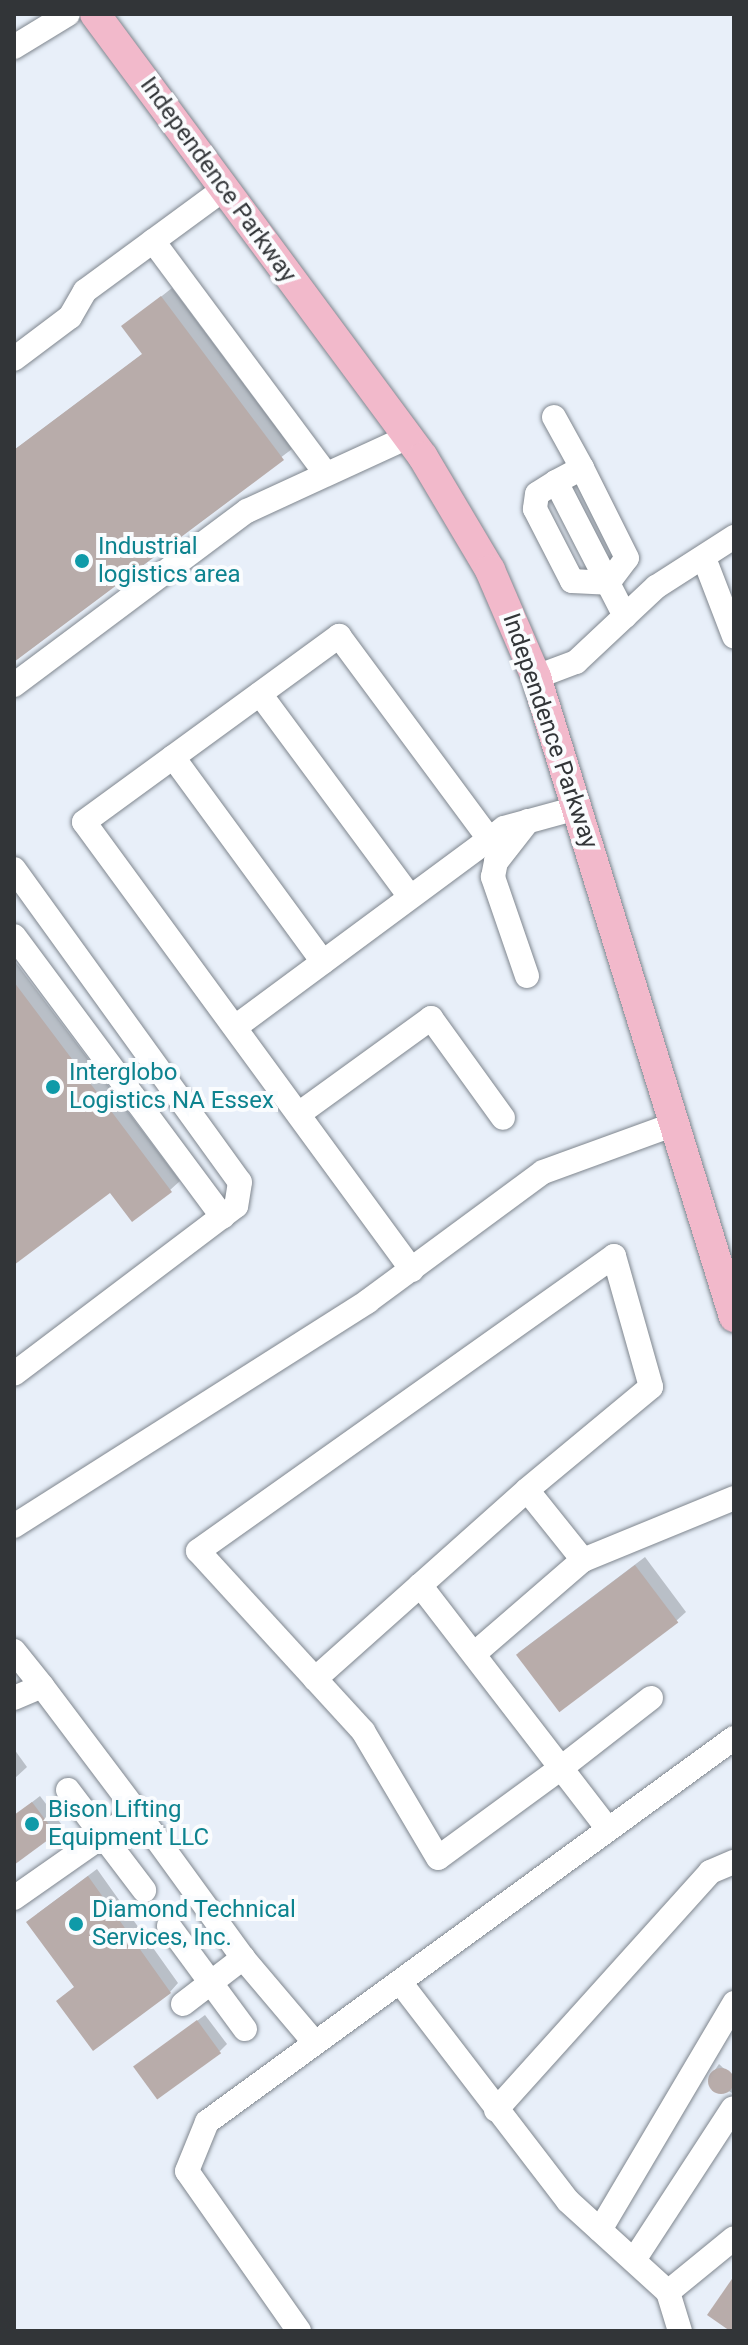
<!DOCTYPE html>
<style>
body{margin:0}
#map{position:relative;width:748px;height:2345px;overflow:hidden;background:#e8eff9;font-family:Roboto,sans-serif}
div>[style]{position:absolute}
.shadow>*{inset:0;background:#0003}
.building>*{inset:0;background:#b8acaa;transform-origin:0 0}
.round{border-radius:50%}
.roads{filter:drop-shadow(0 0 2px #7f868e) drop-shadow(0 0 2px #7f868e)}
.minor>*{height:24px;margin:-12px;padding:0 12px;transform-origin:12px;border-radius:12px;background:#fff}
.major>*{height:30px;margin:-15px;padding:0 15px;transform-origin:15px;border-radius:15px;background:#f2b9cb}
.dots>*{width:22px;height:22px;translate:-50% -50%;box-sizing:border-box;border:4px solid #fafcfe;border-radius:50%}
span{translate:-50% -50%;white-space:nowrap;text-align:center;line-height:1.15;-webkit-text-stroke:8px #fafcfe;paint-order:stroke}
.street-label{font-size:24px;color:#323538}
.culture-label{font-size:24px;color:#0d838f}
.left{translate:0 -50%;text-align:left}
.frame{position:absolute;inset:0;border:16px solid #323538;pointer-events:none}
</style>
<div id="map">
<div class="shadow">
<div style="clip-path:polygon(172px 288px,292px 449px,14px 660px,14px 450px,144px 353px,124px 326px)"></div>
<div style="clip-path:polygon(14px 960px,180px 1181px,170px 1190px,110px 1190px,14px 1262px)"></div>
<div style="clip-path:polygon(645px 1557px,686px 1612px,676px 1621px,518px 1653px)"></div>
<div style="clip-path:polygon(14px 1749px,27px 1767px,14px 1779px)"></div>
<div style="clip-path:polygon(40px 1796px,62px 1825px,14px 1862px,14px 1816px)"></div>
<div style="clip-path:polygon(97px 1869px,178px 1983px,170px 1992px,58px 2001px,76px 1986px,37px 1914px)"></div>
<div style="clip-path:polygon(205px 2015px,227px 2044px,220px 2051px,144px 2060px)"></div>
<div style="clip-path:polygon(719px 2064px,734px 2078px,734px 2094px,708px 2080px)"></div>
</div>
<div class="building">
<div style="clip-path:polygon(161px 296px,284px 460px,14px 662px,14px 450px,142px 354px,121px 326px)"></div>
<div style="clip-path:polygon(14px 982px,172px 1192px,132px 1222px,110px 1193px,14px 1265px)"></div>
<div style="left:635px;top:1565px;width:72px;height:149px;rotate:53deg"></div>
<div style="clip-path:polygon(32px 1802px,56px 1834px,14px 1865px,14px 1815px)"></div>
<div style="clip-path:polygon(88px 1876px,171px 1993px,93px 2051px,56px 2001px,74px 1987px,26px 1922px)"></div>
<div style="left:197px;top:2020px;width:41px;height:79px;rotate:54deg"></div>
<div class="round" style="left:708px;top:2068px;width:26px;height:26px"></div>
<div style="clip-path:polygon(734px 2276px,734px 2331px,730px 2331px,707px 2315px)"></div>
</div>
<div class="roads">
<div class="minor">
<div style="left:14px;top:47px;width:63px;rotate:-31.4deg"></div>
<div style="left:153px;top:241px;width:289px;rotate:53.4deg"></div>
<div style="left:14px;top:359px;width:70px;rotate:-36.9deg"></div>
<div style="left:70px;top:317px;width:30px;rotate:-60deg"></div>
<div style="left:85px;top:291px;width:172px;rotate:-36.3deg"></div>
<div style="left:554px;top:417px;width:58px;rotate:61.2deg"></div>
<div style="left:582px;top:468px;width:30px;rotate:152deg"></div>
<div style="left:556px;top:482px;width:151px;rotate:62.8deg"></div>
<div style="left:556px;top:482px;width:22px;rotate:148deg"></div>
<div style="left:537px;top:494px;width:15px;rotate:98deg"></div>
<div style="left:535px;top:509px;width:81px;rotate:62.8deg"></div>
<div style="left:572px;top:581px;width:36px;rotate:3deg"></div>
<div style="left:608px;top:583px;width:31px;rotate:-53deg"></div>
<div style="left:627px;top:558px;width:101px;rotate:-116.6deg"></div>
<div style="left:704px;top:558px;width:84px;rotate:69deg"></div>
<div style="left:536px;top:677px;width:43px;rotate:-20.6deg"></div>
<div style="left:576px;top:662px;width:110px;rotate:-43.2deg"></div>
<div style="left:656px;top:587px;width:93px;rotate:-32.7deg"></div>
<div style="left:14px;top:685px;width:291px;rotate:-36.8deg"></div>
<div style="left:247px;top:511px;width:177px;rotate:-24.7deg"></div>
<div style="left:260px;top:694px;width:252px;rotate:53.5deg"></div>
<div style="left:173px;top:757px;width:254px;rotate:53.8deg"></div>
<div style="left:14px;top:869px;width:386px;rotate:54.2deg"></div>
<div style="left:240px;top:1182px;width:24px;rotate:99deg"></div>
<div style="left:236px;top:1206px;width:278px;rotate:142.9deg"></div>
<div style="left:14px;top:936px;width:350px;rotate:53.4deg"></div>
<div style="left:527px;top:976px;width:105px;rotate:-109deg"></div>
<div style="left:493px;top:877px;width:15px;rotate:-79deg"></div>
<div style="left:496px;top:862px;width:52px;rotate:-52deg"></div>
<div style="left:238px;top:1025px;width:331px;rotate:-36.5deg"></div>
<div style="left:504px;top:828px;width:76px;rotate:-15.3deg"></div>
<div style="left:300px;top:1113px;width:162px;rotate:-35.9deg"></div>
<div style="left:431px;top:1018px;width:123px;rotate:54.2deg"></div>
<div style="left:412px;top:1270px;width:555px;rotate:-126.21deg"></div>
<div style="left:84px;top:822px;width:316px;rotate:-36.1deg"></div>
<div style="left:339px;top:636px;width:252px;rotate:53.5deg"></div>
<div style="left:14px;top:1526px;width:419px;rotate:-32.4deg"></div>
<div style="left:368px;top:1301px;width:217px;rotate:-36.4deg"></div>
<div style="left:543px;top:1172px;width:140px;rotate:-20deg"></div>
<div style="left:420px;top:1585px;width:231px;rotate:52.4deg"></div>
<div style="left:561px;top:1768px;width:114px;rotate:-37.9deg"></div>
<div style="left:14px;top:1651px;width:45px;rotate:51.3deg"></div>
<div style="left:474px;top:1654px;width:144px;rotate:-40.8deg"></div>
<div style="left:315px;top:1679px;width:284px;rotate:-41.7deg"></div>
<div style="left:14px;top:1698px;width:30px;rotate:-23deg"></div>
<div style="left:42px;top:1686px;width:158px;rotate:53deg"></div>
<div style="left:68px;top:1790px;width:126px;rotate:52.8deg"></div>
<div style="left:608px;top:1829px;width:77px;rotate:-127.6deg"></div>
<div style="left:561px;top:1768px;width:152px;rotate:143.8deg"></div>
<div style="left:438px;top:1858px;width:147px;rotate:-120.6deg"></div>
<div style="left:363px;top:1731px;width:244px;rotate:-132.5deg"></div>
<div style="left:198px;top:1551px;width:510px;rotate:-35.34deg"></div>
<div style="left:614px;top:1256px;width:136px;rotate:74.2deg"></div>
<div style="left:651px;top:1387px;width:161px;rotate:140.3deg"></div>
<div style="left:527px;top:1490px;width:90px;rotate:51.3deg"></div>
<div style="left:583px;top:1560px;width:163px;rotate:-22.3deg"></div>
<div style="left:14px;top:1898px;width:150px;rotate:-35deg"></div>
<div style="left:137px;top:1812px;width:180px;rotate:54deg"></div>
<div style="left:169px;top:1926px;width:128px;rotate:53.6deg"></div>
<div style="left:400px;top:1982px;width:276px;rotate:52.5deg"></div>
<div style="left:568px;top:2201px;width:135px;rotate:42.3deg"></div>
<div style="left:668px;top:2292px;width:85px;rotate:-39.3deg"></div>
<div style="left:183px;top:2004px;width:76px;rotate:-37.5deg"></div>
<div style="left:243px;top:1958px;width:111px;rotate:49.7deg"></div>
<div style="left:496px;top:2110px;width:320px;rotate:-48deg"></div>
<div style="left:710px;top:1872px;width:26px;rotate:-23deg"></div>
<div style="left:600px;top:2230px;width:264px;rotate:-59.4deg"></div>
<div style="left:634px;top:2260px;width:181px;rotate:-56.9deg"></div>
<div style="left:668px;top:2292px;width:41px;rotate:72.9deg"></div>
<div style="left:299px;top:2331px;width:195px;rotate:-125deg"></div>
<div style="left:187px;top:2171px;width:53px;rotate:-67.8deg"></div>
<div style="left:207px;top:2122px;width:652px;rotate:-36.08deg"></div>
</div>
<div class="major">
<div style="left:95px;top:14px;width:551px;rotate:53.48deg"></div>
<div style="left:423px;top:457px;width:131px;rotate:59.3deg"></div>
<div style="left:490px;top:570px;width:116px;rotate:66.7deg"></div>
<div style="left:536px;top:677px;width:670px;rotate:72.81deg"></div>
</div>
</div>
<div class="dots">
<div style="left:82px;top:561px;background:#0f9aa8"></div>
<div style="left:53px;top:1087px;background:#0f9aa8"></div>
<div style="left:32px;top:1824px;background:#0f9aa8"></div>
<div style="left:76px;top:1924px;background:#0f9aa8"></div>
</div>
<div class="street-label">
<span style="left:218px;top:180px;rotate:54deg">Independence Parkway</span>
<span style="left:550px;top:731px;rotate:71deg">Independence Parkway</span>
</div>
<div class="culture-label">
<span class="left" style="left:98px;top:561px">Industrial<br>logistics area</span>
<span class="left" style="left:69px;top:1087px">Interglobo<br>Logistics NA Essex</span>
<span class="left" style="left:48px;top:1824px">Bison Lifting<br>Equipment LLC</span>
<span class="left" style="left:92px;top:1924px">Diamond Technical<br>Services, Inc.</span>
</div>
<div class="frame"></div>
</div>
